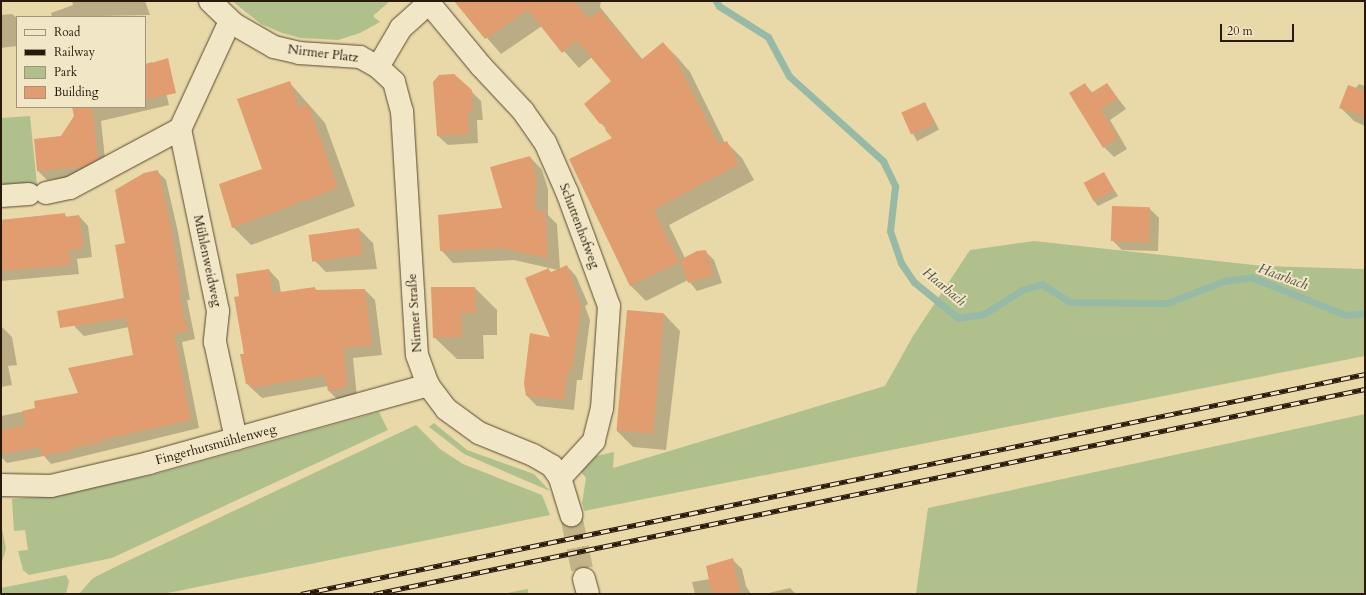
<!DOCTYPE html>
<meta charset="utf-8">
<style>
body{margin:0}
#map{position:relative;width:1366px;height:595px;overflow:hidden;background:#e9d9a8;font-family:Cardo,serif}
div>[style]{position:absolute}
.green>*{inset:0;background:#b0c08c}
.shadow>*{inset:0;background:#0003;transform-origin:0 0}
.stream>*{height:7px;margin:-3.5px;padding:0 3.5px;transform-origin:3.5px;border-radius:3.5px;background:#97baa7}
.building>*{inset:0;background:#e19d6f;transform-origin:0 0}
.secondary-tunnel>*{height:22px;margin-top:-11px;transform-origin:0;background:repeating-linear-gradient(90deg,#c2b389 0 22px,transparent 0 33px)}
.roads{filter:drop-shadow(0 0 1px #584932) drop-shadow(0 0 1px #584932)}
.street>*{height:22px;margin:-11px;padding:0 11px;transform-origin:11px;border-radius:11px;background:#f1e6c6}
.secondary>*{height:22px;margin:-11px;padding:0 11px;transform-origin:11px;border-radius:11px;background:#f1e6c6}
.rail>*{height:4.5px;margin-top:-2.25px;transform-origin:0;background:repeating-linear-gradient(90deg,#f1e6c6 0 9px,#28190b 0 18px);box-sizing:border-box;border-block:1px solid #28190b}
span{translate:-50% -50%;white-space:nowrap;text-align:center;line-height:1.15;-webkit-text-stroke:4px #f1e6c6;paint-order:stroke}
.street-label{font-size:13px;color:#28190b}
.water-label{font-size:14px;color:#4f5142;font-style:italic}
.frame{position:absolute;inset:0;border:2px solid #28190b;pointer-events:none}
.legend{position:absolute;left:16px;top:16px;width:130px;height:92px;box-sizing:border-box;background:#f1e6c6;border:1px solid #a1947b;margin:0;padding:5px 7px;list-style:none;font-size:12px;color:#28190b}
.legend li{display:flex;align-items:center;gap:8px;height:20px}
.legend b{width:20px;border:1px solid #a1947b}
.scale{position:absolute;left:1220px;top:24px;width:74px;height:18px;box-sizing:border-box;border:2px solid #28190b;border-top:0;padding-left:5px;font-size:12px;line-height:14px;white-space:nowrap;color:#28190b;-webkit-text-stroke:3px #f1e6c6;paint-order:stroke}
</style>
<div id="map">
<div class="green">
<div style="clip-path:polygon(232px 1px,390px 1px,373px 16px,380px 22px,360px 33px,338px 40px,301px 38px,282px 33px,261px 24px)"></div>
<div style="clip-path:polygon(30px 116px,37px 185px,1px 189px,1px 118px)"></div>
<div style="clip-path:polygon(1034px 241px,1263px 266px,1365px 269px,1365px 356px,584px 511px,582px 503px,586px 478px,580px 471px,592px 457px,614px 452px,613px 468px,885px 386px,913px 336px,970px 250px)"></div>
<div style="clip-path:polygon(379px 412px,388px 430px,112px 558px,29px 575px,23px 570px,18px 551px,28px 550px,25px 530px,14px 531px,12px 499px,53px 496px,152px 475px)"></div>
<div style="clip-path:polygon(1365px 414px,1365px 594px,916px 594px,928px 508px)"></div>
<div style="clip-path:polygon(434px 423px,467px 450px,534px 474px,550px 491px,464px 454px,429px 427px)"></div>
<div style="clip-path:polygon(416px 425px,440px 449px,463px 464px,542px 495px,550px 515px,163px 594px,79px 594px,93px 578px,119px 565px)"></div>
<div style="clip-path:polygon(1px 523px,6px 549px,1px 565px)"></div>
<div style="clip-path:polygon(66px 575px,69px 581px,66px 594px,1px 594px,1px 588px)"></div>
<div style="clip-path:polygon(528px 589px,528px 594px,502px 594px)"></div>
</div>
<div class="shadow">
<div style="clip-path:polygon(72px 1px,145px 1px,150px 15px,52px 17px,51px 13px,73px 5px)"></div>
<div style="clip-path:polygon(471px 1px,601px 1px,600px 7px,643px 60px,663px 43px,678px 58px,690px 72px,725px 143px,726px 142px,742px 158px,754px 180px,669px 225px,685px 258px,706px 252px,714px 260px,722px 283px,697px 291px,688px 280px,646px 301px,630px 285px,614px 139px,601px 123px,613px 81px,592px 57px,579px 68px,542px 26px,501px 54px,461px 8px)"></div>
<div style="clip-path:polygon(12px 14px,17px 18px,17px 46px,1px 48px,1px 15px)"></div>
<div style="clip-path:polygon(152px 62px,161px 71px,169px 105px,101px 121px,106px 168px,93px 175px,47px 180px,38px 171px,75px 116px,73px 107px,145px 107px,145px 64px)"></div>
<div style="clip-path:polygon(289px 82px,325px 123px,355px 206px,251px 245px,233px 227px,264px 170px)"></div>
<div style="clip-path:polygon(1107px 84px,1126px 109px,1110px 120px,1127px 149px,1114px 157px,1104px 147px,1085px 85px,1093px 93px)"></div>
<div style="clip-path:polygon(1359px 84px,1365px 86px,1365px 126px,1354px 121px,1340px 107px)"></div>
<div style="clip-path:polygon(471px 91px,481px 101px,483px 120px,477px 120px,478px 143px,448px 145px,438px 136px)"></div>
<div style="left:925px;top:103px;width:30px;height:25px;rotate:62deg"></div>
<div style="clip-path:polygon(530px 157px,542px 170px,548px 189px,548px 215px,557px 224px,560px 269px,567px 266px,576px 276px,588px 304px,585px 306px,590px 320px,582px 380px,577px 380px,574px 410px,537px 406px,527px 396px,551px 339px,549px 270px,552px 273px,558px 270px,514px 260px,453px 263px,441px 250px,503px 209px)"></div>
<div style="clip-path:polygon(158px 172px,166px 180px,178px 232px,190px 300px,187px 300px,195px 339px,182px 342px,199px 428px,51px 464px,44px 456px,7px 463px,1px 457px,1px 416px,36px 409px,79px 394px,134px 356px,129px 327px,84px 336px,75px 327px,72px 310px,125px 298px,127px 244px)"></div>
<div style="clip-path:polygon(1104px 173px,1118px 196px,1098px 206px,1094px 201px)"></div>
<div style="clip-path:polygon(1149px 208px,1159px 218px,1158px 251px,1122px 250px,1113px 241px)"></div>
<div style="clip-path:polygon(64px 214px,68px 218px,79px 216px,88px 226px,92px 257px,77px 259px,79px 274px,1px 281px,1px 220px)"></div>
<div style="clip-path:polygon(359px 229px,373px 243px,377px 269px,326px 272px,312px 258px)"></div>
<div style="clip-path:polygon(269px 270px,279px 281px,281px 293px,315px 288px,317px 291px,365px 290px,375px 300px,382px 355px,353px 358px,357px 397px,339px 401px,329px 391px,328px 386px,262px 398px,246px 383px,240px 297px)"></div>
<div style="clip-path:polygon(475px 288px,497px 310px,497px 335px,483px 335px,484px 359px,457px 359px,434px 337px)"></div>
<div style="clip-path:polygon(664px 314px,680px 331px,666px 450px,633px 447px,617px 431px)"></div>
<div style="clip-path:polygon(1px 326px,12px 337px,17px 365px,8px 366px,12px 385px,1px 387px)"></div>
<div style="clip-path:polygon(733px 560px,742px 569px,746px 586px,751px 594px,695px 594px,692px 582px,710px 579px)"></div>
<div style="clip-path:polygon(790px 588px,796px 594px,764px 594px)"></div>
</div>
<div class="stream">
<div style="left:716px;top:1px;width:6px;rotate:59deg"></div>
<div style="left:719px;top:6px;width:58px;rotate:32.3deg"></div>
<div style="left:768px;top:37px;width:44px;rotate:61.7deg"></div>
<div style="left:789px;top:76px;width:127px;rotate:42.1deg"></div>
<div style="left:883px;top:161px;width:28px;rotate:64deg"></div>
<div style="left:895px;top:186px;width:45px;rotate:96.3deg"></div>
<div style="left:890px;top:231px;width:34px;rotate:71deg"></div>
<div style="left:901px;top:263px;width:23px;rotate:56deg"></div>
<div style="left:914px;top:282px;width:57px;rotate:39.3deg"></div>
<div style="left:958px;top:318px;width:26px;rotate:-9deg"></div>
<div style="left:984px;top:314px;width:45px;rotate:-32.3deg"></div>
<div style="left:1022px;top:290px;width:21px;rotate:-17deg"></div>
<div style="left:1042px;top:284px;width:33px;rotate:33deg"></div>
<div style="left:1070px;top:302px;width:97px;rotate:0.6deg"></div>
<div style="left:1167px;top:303px;width:61px;rotate:-21.1deg"></div>
<div style="left:1224px;top:281px;width:27px;rotate:-8deg"></div>
<div style="left:1251px;top:277px;width:102px;rotate:21.8deg"></div>
<div style="left:1346px;top:315px;width:19px;rotate:-6deg"></div>
</div>
<div class="building">
<div style="clip-path:polygon(454px 1px,574px 1px,589px 19px,600px 10px,641px 60px,663px 42px,674px 56px,719px 145px,727px 141px,739px 164px,654px 210px,679px 262px,630px 286px,569px 159px,612px 138px,606px 131px,604px 123px,600px 124px,584px 104px,611px 81px,577px 41px,562px 53px,528px 10px,485px 39px)"></div>
<div style="clip-path:polygon(168px 58px,176px 93px,145px 100px,145px 65px)"></div>
<div style="clip-path:polygon(454px 74px,472px 90px,473px 111px,468px 111px,469px 134px,437px 136px,433px 82px,439px 75px)"></div>
<div style="clip-path:polygon(290px 81px,299px 107px,308px 104px,338px 188px,232px 228px,219px 184px,262px 169px,237px 99px)"></div>
<div style="clip-path:polygon(1085px 83px,1091px 93px,1107px 83px,1118px 99px,1101px 109px,1118px 138px,1103px 148px,1069px 93px)"></div>
<div style="clip-path:polygon(1348px 85px,1365px 91px,1365px 117px,1339px 108px)"></div>
<div style="left:925px;top:102px;width:24px;height:26px;rotate:66deg"></div>
<div style="clip-path:polygon(72px 107px,92px 107px,98px 159px,83px 167px,37px 171px,34px 139px,61px 136px,74px 116px)"></div>
<div style="clip-path:polygon(530px 156px,536px 175px,535px 211px,545px 211px,548px 258px,501px 248px,440px 251px,438px 215px,502px 208px,490px 167px)"></div>
<div style="clip-path:polygon(158px 170px,170px 222px,181px 291px,179px 292px,187px 331px,174px 334px,191px 420px,101px 440px,101px 443px,72px 448px,72px 450px,42px 456px,40px 447px,1px 454px,1px 430px,25px 425px,22px 411px,35px 408px,34px 401px,78px 393px,68px 368px,133px 355px,126px 318px,60px 328px,57px 311px,124px 298px,115px 245px,125px 243px,115px 190px,144px 173px)"></div>
<div style="left:1104px;top:172px;width:21px;height:23px;rotate:62deg"></div>
<div style="left:1112px;top:206px;width:38px;height:35px;rotate:2deg"></div>
<div style="clip-path:polygon(65px 213px,65px 217px,79px 215px,83px 248px,69px 250px,70px 265px,1px 271px,1px 220px)"></div>
<div style="left:359px;top:228px;width:27px;height:51px;rotate:82deg"></div>
<div style="clip-path:polygon(706px 250px,714px 275px,688px 283px,680px 260px,697px 251px)"></div>
<div style="clip-path:polygon(567px 265px,581px 306px,572px 371px,568px 370px,564px 400px,526px 396px,524px 383px,530px 333px,550px 337px,525px 278px,549px 268px,549px 273px)"></div>
<div style="clip-path:polygon(269px 269px,273px 293px,315px 287px,315px 290px,365px 289px,372px 345px,344px 348px,347px 387px,328px 391px,325px 375px,251px 388px,250px 384px,246px 384px,240px 354px,244px 354px,234px 297px,239px 296px,236px 274px)"></div>
<div style="clip-path:polygon(431px 287px,475px 287px,476px 313px,461px 313px,462px 337px,433px 338px)"></div>
<div style="left:627px;top:310px;width:37px;height:121px;rotate:5deg"></div>
<div style="clip-path:polygon(733px 558px,740px 594px,712px 594px,706px 566px)"></div>
</div>
<div class="secondary-tunnel">
<div style="left:571px;top:515px;width:65px;rotate:78.5deg"></div>
</div>
<div class="roads">
<div class="street">
<div style="left:429px;top:3px;width:82px;rotate:50.5deg"></div>
<div style="left:481px;top:66px;width:62px;rotate:47deg"></div>
<div style="left:523px;top:111px;width:38px;rotate:55deg"></div>
<div style="left:545px;top:142px;width:55px;rotate:66.3deg"></div>
<div style="left:567px;top:192px;width:121px;rotate:69.8deg"></div>
<div style="left:609px;top:306px;width:102px;rotate:93.9deg"></div>
<div style="left:602px;top:408px;width:34px;rotate:104deg"></div>
<div style="left:594px;top:441px;width:50px;rotate:132.6deg"></div>
<div style="left:230px;top:21px;width:119px;rotate:114.8deg"></div>
<div style="left:180px;top:129px;width:186px;rotate:78.2deg"></div>
<div style="left:218px;top:311px;width:31px;rotate:96deg"></div>
<div style="left:215px;top:342px;width:99px;rotate:77.8deg"></div>
<div style="left:378px;top:67px;width:45px;rotate:-59.5deg"></div>
<div style="left:401px;top:28px;width:40px;rotate:-42deg"></div>
<div style="left:46px;top:193px;width:25px;rotate:-12deg"></div>
<div style="left:70px;top:188px;width:125px;rotate:-28.2deg"></div>
<div style="left:1px;top:196px;width:28px;rotate:-4deg"></div>
<div style="left:1px;top:485px;width:50px;rotate:1.1deg"></div>
<div style="left:51px;top:486px;width:101px;rotate:-13.2deg"></div>
<div style="left:149px;top:463px;width:290px;rotate:-15.6deg"></div>
</div>
<div class="secondary">
<div style="left:210px;top:1px;width:33px;rotate:44deg"></div>
<div style="left:234px;top:24px;width:46px;rotate:29.9deg"></div>
<div style="left:274px;top:47px;width:26px;rotate:13deg"></div>
<div style="left:299px;top:53px;width:61px;rotate:3.8deg"></div>
<div style="left:360px;top:57px;width:21px;rotate:29deg"></div>
<div style="left:378px;top:67px;width:22px;rotate:43deg"></div>
<div style="left:394px;top:82px;width:30px;rotate:75deg"></div>
<div style="left:402px;top:111px;width:244px;rotate:86.5deg"></div>
<div style="left:417px;top:355px;width:32px;rotate:70deg"></div>
<div style="left:428px;top:385px;width:30px;rotate:53deg"></div>
<div style="left:446px;top:409px;width:41px;rotate:36deg"></div>
<div style="left:479px;top:433px;width:58px;rotate:22.2deg"></div>
<div style="left:533px;top:455px;width:22px;rotate:30deg"></div>
<div style="left:552px;top:466px;width:14px;rotate:56deg"></div>
<div style="left:560px;top:478px;width:39px;rotate:73deg"></div>
<div style="left:584px;top:579px;width:16px;rotate:75deg"></div>
</div>
</div>
<div class="rail">
<div style="left:301px;top:594px;width:1087px;rotate:-11.68deg"></div>
<div style="left:374px;top:594px;width:1012px;rotate:-11.69deg"></div>
</div>
<div class="street-label">
<span style="left:323px;top:54px;rotate:7deg">Nirmer Platz</span>
<span style="left:579px;top:226px;rotate:69deg">Schuttenhofweg</span>
<span style="left:207px;top:261px;rotate:78deg">Mühlenweidweg</span>
<span style="left:415px;top:313px;rotate:-94deg">Nirmer Straße</span>
<span style="left:216px;top:445px;rotate:-15deg">Fingerhutsmühlenweg</span>
</div>
<div class="water-label">
<span style="left:1283px;top:277px;rotate:20deg">Haarbach</span>
<span style="left:944px;top:287px;rotate:40deg">Haarbach</span>
</div>
<div class="frame"></div>
<ul class="legend">
<li><b style="height:5px;background:#f1e6c6"></b>Road</li>
<li><b style="height:5px;background:#28190b"></b>Railway</li>
<li><b style="height:11px;background:#b0c08c"></b>Park</li>
<li><b style="height:11px;background:#e19d6f"></b>Building</li>
</ul>
<div class="scale">20 m</div>
</div>
